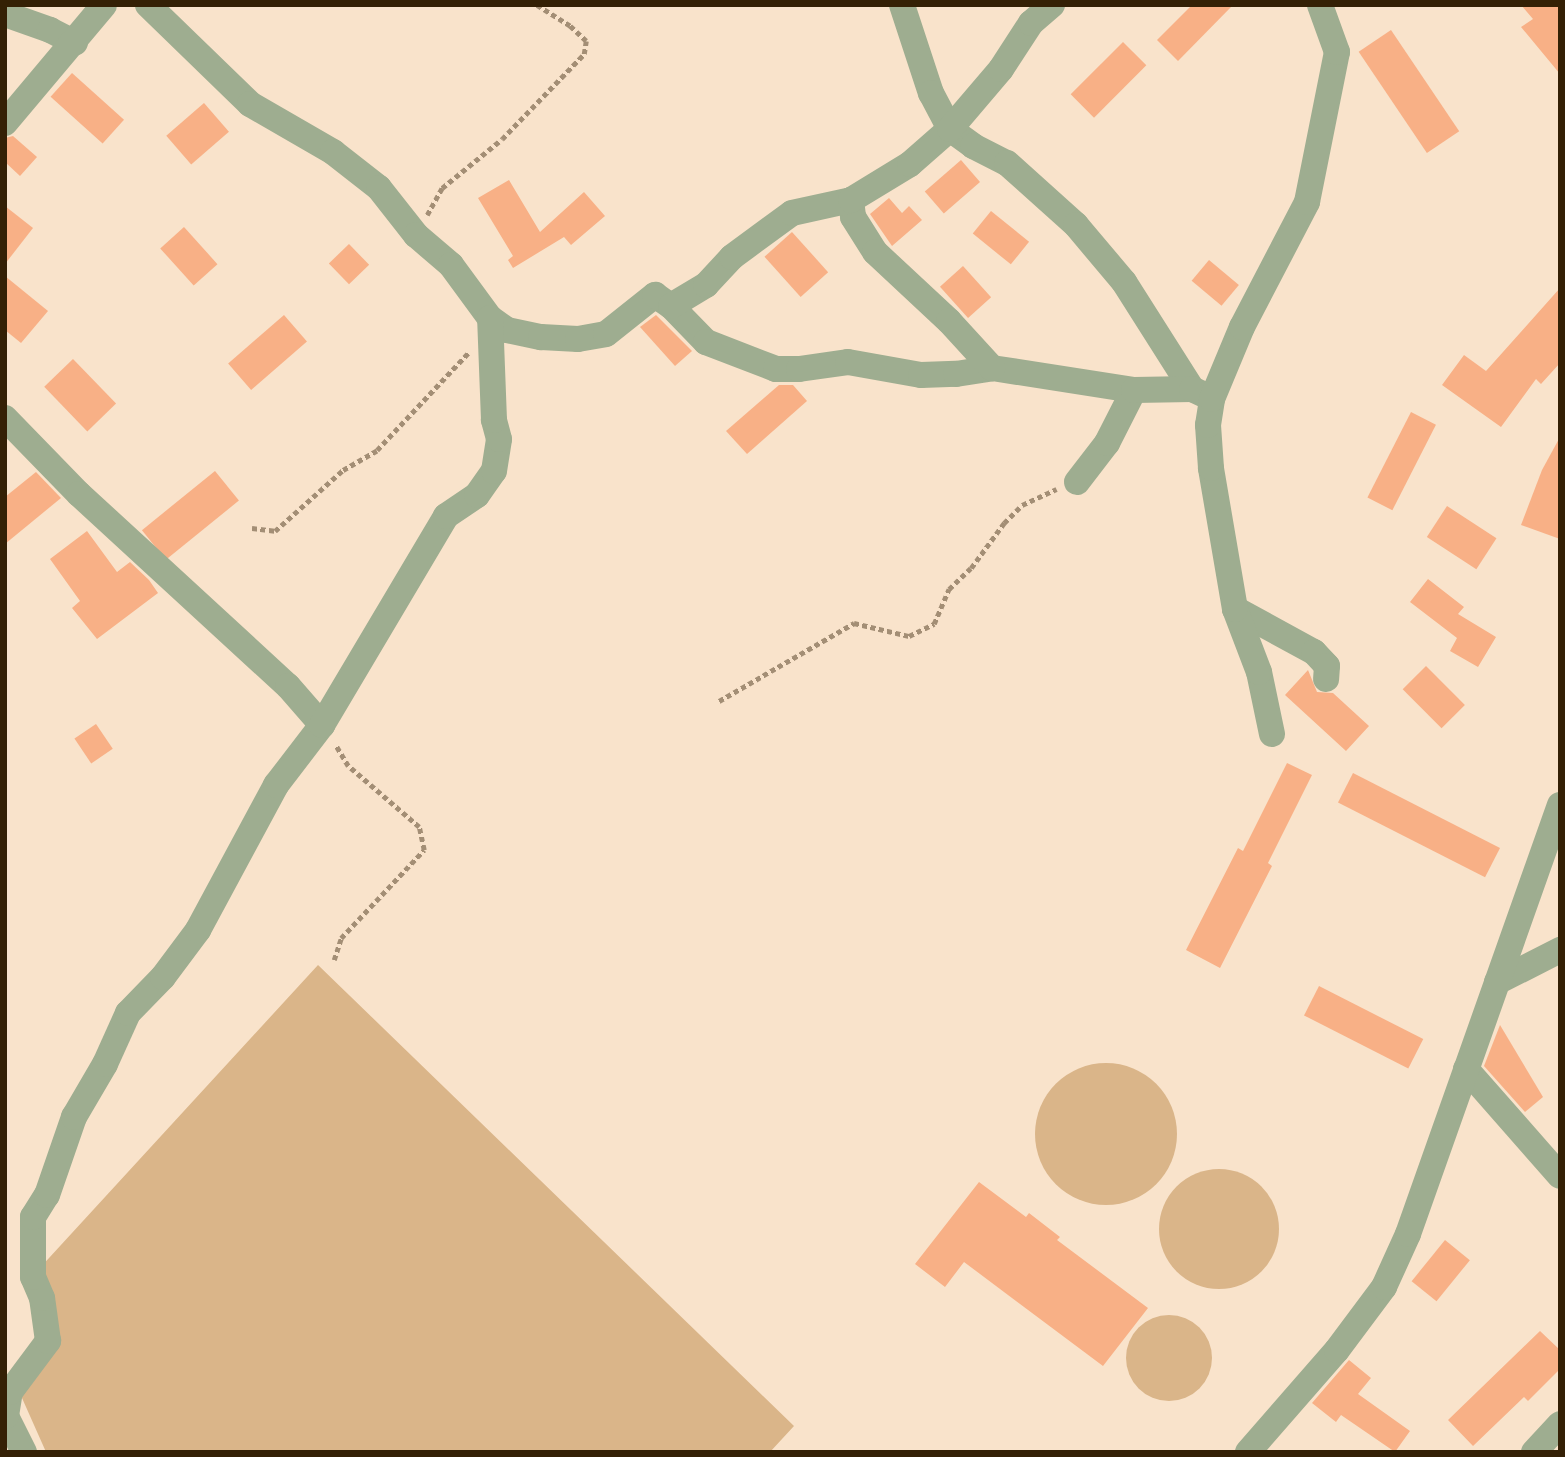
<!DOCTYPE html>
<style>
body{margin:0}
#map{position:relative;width:1565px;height:1457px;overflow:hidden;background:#f9e3cb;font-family:Ubuntu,sans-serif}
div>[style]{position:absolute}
.green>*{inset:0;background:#dab589}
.round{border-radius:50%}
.building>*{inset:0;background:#f8b086;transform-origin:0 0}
.path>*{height:4.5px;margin-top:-2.25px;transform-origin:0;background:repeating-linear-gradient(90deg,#a38e75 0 5px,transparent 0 8.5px)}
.street>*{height:26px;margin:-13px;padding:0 13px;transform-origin:13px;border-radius:13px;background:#9ead90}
span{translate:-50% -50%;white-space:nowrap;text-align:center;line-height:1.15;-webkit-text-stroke:5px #fef3e6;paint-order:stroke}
.frame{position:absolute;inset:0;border:7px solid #342005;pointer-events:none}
</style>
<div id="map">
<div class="green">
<div style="clip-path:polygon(318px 965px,794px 1426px,770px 1452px,46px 1452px,18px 1389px,54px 1345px,38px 1270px)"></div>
<div class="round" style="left:1035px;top:1063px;width:142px;height:142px"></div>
<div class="round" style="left:1159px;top:1169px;width:120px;height:120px"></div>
<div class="round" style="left:1126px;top:1315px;width:86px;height:86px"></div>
</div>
<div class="building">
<div style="clip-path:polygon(1192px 5px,1233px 5px,1178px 61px,1157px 40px)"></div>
<div style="clip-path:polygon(1521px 5px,1560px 5px,1560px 74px,1521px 27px,1533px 19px)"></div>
<div style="left:1391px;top:30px;width:122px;height:39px;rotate:56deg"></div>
<div style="left:1123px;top:42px;width:33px;height:74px;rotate:45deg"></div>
<div style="left:72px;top:73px;width:70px;height:32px;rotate:42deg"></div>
<div style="left:204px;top:103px;width:38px;height:50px;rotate:49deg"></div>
<div style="clip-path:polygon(13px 136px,37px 157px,20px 176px,5px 162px,5px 138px)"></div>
<div style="left:961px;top:160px;width:29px;height:48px;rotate:49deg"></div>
<div style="clip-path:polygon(509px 180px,540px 232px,584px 192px,605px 216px,571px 245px,564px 237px,513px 268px,508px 260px,513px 256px,478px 198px)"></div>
<div style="clip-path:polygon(889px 198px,902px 213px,909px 206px,922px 220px,892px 246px,870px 214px)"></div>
<div style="clip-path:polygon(5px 206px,33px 228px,5px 264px)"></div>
<div style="left:991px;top:211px;width:49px;height:29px;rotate:39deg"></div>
<div style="left:184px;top:227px;width:50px;height:32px;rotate:48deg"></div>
<div style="left:792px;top:232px;width:54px;height:37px;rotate:48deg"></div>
<div style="left:349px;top:244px;width:29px;height:28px;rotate:46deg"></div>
<div style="left:1209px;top:260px;width:39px;height:27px;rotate:40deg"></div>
<div style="left:963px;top:266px;width:42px;height:31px;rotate:48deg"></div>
<div style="clip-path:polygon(5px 276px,48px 311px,21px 343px,5px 330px)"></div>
<div style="clip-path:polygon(1560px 288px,1560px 363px,1541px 384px,1536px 379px,1501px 427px,1442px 385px,1464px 355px,1486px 371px)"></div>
<div style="left:284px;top:315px;width:35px;height:74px;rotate:49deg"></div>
<div style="clip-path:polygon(656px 315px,692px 351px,675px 366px,640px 327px)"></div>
<div style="left:73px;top:359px;width:62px;height:40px;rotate:46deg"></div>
<div style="clip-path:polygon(779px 385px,793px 385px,807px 401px,747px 454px,726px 431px)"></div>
<div style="left:1411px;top:412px;width:28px;height:96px;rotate:27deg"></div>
<div style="clip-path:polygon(1560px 437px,1560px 539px,1521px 525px,1542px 470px)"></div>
<div style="left:215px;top:471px;width:38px;height:94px;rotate:51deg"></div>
<div style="clip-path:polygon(36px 472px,61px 498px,5px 544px,5px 497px)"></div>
<div style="left:1447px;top:506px;width:59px;height:37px;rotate:33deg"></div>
<div style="clip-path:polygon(87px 531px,117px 572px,130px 562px,149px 580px,158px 593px,97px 639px,72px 608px,80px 601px,50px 559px)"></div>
<div style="clip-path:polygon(1428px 579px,1464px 607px,1458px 614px,1496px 637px,1478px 667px,1450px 651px,1457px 638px,1410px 602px)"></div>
<div style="left:1426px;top:666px;width:55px;height:33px;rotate:45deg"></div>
<div style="clip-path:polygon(1308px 670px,1317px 692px,1333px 693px,1369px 726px,1346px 751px,1285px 695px)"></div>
<div style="left:96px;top:724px;width:30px;height:26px;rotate:56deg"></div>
<div style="clip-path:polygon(1287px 763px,1312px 775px,1268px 863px,1272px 866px,1220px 968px,1186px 950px,1238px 848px,1243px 851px)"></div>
<div style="left:1353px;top:773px;width:165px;height:33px;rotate:27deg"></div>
<div style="left:1319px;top:986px;width:117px;height:33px;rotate:27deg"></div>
<div style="clip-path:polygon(1500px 1025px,1543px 1097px,1525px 1112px,1484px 1066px)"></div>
<div style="clip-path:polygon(979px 1182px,1026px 1217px,1029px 1213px,1060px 1237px,1057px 1240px,1148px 1308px,1103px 1366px,964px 1262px,945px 1287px,915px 1264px)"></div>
<div style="left:1445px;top:1240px;width:32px;height:53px;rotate:39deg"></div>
<div style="clip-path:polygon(1540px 1331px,1560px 1350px,1560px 1369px,1528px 1401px,1524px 1397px,1473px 1446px,1448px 1420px)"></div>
<div style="clip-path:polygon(1349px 1360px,1371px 1378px,1358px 1394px,1410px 1431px,1395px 1452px,1341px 1415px,1336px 1422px,1312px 1403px)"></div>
</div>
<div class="path">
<div style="left:427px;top:215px;width:31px;rotate:-61deg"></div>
<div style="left:442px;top:188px;width:77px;rotate:-39.2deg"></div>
<div style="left:502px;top:139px;width:118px;rotate:-46deg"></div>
<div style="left:584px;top:54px;width:13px;rotate:-81deg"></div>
<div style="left:586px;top:41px;width:22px;rotate:-137deg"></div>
<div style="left:570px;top:26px;width:39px;rotate:-148deg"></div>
<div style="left:252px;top:528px;width:23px;rotate:7deg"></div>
<div style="left:275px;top:531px;width:91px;rotate:-41.9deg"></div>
<div style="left:343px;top:470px;width:39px;rotate:-30deg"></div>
<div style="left:377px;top:450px;width:133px;rotate:-46.8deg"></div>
<div style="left:719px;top:701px;width:156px;rotate:-30deg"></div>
<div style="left:854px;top:623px;width:57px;rotate:13.3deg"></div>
<div style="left:909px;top:636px;width:28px;rotate:-26deg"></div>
<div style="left:934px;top:624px;width:38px;rotate:-67deg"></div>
<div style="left:949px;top:589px;width:30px;rotate:-44deg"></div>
<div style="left:971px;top:568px;width:56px;rotate:-53.7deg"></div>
<div style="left:1004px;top:523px;width:25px;rotate:-45deg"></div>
<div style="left:1022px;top:505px;width:38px;rotate:-25deg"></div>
<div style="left:334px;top:960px;width:23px;rotate:-72deg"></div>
<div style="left:341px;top:938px;width:121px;rotate:-46.7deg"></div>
<div style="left:424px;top:850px;width:24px;rotate:-102deg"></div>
<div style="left:419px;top:827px;width:94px;rotate:-139.3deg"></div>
<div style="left:348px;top:766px;width:23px;rotate:-121deg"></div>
</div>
<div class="street">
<div style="left:148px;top:5px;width:142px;rotate:44.1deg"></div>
<div style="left:250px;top:104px;width:96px;rotate:30deg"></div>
<div style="left:333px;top:152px;width:58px;rotate:38deg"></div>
<div style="left:379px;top:188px;width:60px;rotate:51.8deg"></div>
<div style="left:416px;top:235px;width:46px;rotate:40.6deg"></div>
<div style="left:451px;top:265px;width:66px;rotate:53.7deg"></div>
<div style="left:490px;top:318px;width:21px;rotate:35deg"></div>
<div style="left:507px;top:330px;width:35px;rotate:12deg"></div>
<div style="left:541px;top:337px;width:37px;rotate:3deg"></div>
<div style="left:578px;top:339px;width:28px;rotate:-10deg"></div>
<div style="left:606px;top:334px;width:63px;rotate:-38.5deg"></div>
<div style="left:655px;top:295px;width:19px;rotate:35deg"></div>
<div style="left:671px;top:306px;width:50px;rotate:45.8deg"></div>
<div style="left:706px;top:342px;width:75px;rotate:21.1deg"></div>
<div style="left:776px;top:369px;width:23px"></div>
<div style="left:799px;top:369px;width:49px;rotate:-8.1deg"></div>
<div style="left:848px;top:362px;width:74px;rotate:10.1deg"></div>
<div style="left:921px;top:375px;width:35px;rotate:-2deg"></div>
<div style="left:956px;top:374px;width:36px;rotate:-9deg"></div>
<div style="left:992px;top:368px;width:144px;rotate:8.8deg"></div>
<div style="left:902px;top:5px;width:93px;rotate:71.8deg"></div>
<div style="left:931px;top:93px;width:41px;rotate:62.2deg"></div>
<div style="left:950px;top:129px;width:29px;rotate:36deg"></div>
<div style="left:973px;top:146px;width:38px;rotate:27deg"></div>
<div style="left:1007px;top:163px;width:93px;rotate:41.9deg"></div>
<div style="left:1076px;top:225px;width:75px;rotate:49.9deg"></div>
<div style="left:1124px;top:282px;width:127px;rotate:57.6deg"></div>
<div style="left:5px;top:14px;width:48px;rotate:19.6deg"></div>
<div style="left:50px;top:30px;width:28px;rotate:27deg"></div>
<div style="left:5px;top:123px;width:154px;rotate:-50deg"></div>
<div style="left:851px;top:200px;width:17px;rotate:83deg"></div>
<div style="left:853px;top:217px;width:41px;rotate:57.8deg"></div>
<div style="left:875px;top:252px;width:101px;rotate:43deg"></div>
<div style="left:949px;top:321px;width:64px;rotate:47.5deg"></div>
<div style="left:671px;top:306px;width:41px;rotate:-31deg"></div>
<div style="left:706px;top:285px;width:38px;rotate:-47deg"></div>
<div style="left:732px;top:257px;width:74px;rotate:-36.3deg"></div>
<div style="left:792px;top:213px;width:60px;rotate:-12.4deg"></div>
<div style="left:851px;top:200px;width:69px;rotate:-31.4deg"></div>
<div style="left:910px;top:164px;width:53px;rotate:-41.2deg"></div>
<div style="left:950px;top:129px;width:79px;rotate:-49.6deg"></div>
<div style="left:1001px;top:69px;width:55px;rotate:-56.9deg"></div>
<div style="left:1031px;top:23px;width:28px;rotate:-41deg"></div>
<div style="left:5px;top:418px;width:106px;rotate:45.8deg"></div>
<div style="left:79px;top:494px;width:284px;rotate:42.6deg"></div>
<div style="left:288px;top:686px;width:52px;rotate:48.9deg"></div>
<div style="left:1077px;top:482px;width:49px;rotate:-52.4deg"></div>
<div style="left:1107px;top:443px;width:59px;rotate:-63deg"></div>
<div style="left:1134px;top:390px;width:58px;rotate:-1deg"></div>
<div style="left:1192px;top:389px;width:14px;rotate:25deg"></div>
<div style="left:1235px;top:609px;width:90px;rotate:28.6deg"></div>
<div style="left:1314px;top:652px;width:19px;rotate:47deg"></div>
<div style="left:1327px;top:666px;width:13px;rotate:94deg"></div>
<div style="left:1272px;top:734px;width:63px;rotate:-101.8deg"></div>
<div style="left:1259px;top:672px;width:67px;rotate:-110.9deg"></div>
<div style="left:1235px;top:609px;width:143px;rotate:-99.7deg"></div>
<div style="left:1211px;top:468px;width:43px;rotate:-94deg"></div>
<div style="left:1208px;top:425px;width:26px;rotate:-81deg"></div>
<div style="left:1212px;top:399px;width:78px;rotate:-67.4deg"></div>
<div style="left:1242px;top:327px;width:141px;rotate:-62.5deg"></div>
<div style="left:1307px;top:202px;width:153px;rotate:-78.7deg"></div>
<div style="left:1337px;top:52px;width:50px;rotate:-109.9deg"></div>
<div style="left:1497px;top:982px;width:71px;rotate:-26.9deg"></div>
<div style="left:1466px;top:1069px;width:142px;rotate:48.7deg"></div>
<div style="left:24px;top:1452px;width:40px;rotate:-116.6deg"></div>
<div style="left:6px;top:1416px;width:24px;rotate:-81deg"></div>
<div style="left:10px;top:1392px;width:64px;rotate:-53.3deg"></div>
<div style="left:48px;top:1341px;width:43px;rotate:-97.9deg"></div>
<div style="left:42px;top:1298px;width:23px;rotate:-113deg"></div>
<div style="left:33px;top:1277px;width:60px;rotate:-90deg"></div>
<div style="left:33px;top:1217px;width:26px;rotate:-58deg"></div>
<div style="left:47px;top:1195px;width:83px;rotate:-70.9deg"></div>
<div style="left:74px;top:1117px;width:61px;rotate:-59.7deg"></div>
<div style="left:105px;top:1064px;width:56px;rotate:-65.7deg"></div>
<div style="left:128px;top:1013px;width:50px;rotate:-45.8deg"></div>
<div style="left:163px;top:977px;width:59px;rotate:-53.3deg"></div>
<div style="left:198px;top:930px;width:165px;rotate:-61.7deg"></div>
<div style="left:276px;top:785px;width:76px;rotate:-52.5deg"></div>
<div style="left:322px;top:725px;width:243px;rotate:-59.3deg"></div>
<div style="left:446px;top:516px;width:37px;rotate:-34deg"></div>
<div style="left:477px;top:495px;width:29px;rotate:-55deg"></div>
<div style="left:494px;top:471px;width:32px;rotate:-81deg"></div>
<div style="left:499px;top:439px;width:20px;rotate:-105deg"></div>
<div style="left:494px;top:420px;width:102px;rotate:-92.2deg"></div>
<div style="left:1248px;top:1452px;width:135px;rotate:-48.9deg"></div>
<div style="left:1337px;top:1350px;width:79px;rotate:-53.3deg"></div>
<div style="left:1384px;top:1287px;width:58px;rotate:-65.6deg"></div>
<div style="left:1408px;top:1234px;width:455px;rotate:-70.5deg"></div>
<div style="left:1534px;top:1452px;width:38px;rotate:-47deg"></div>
</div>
<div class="frame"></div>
</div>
